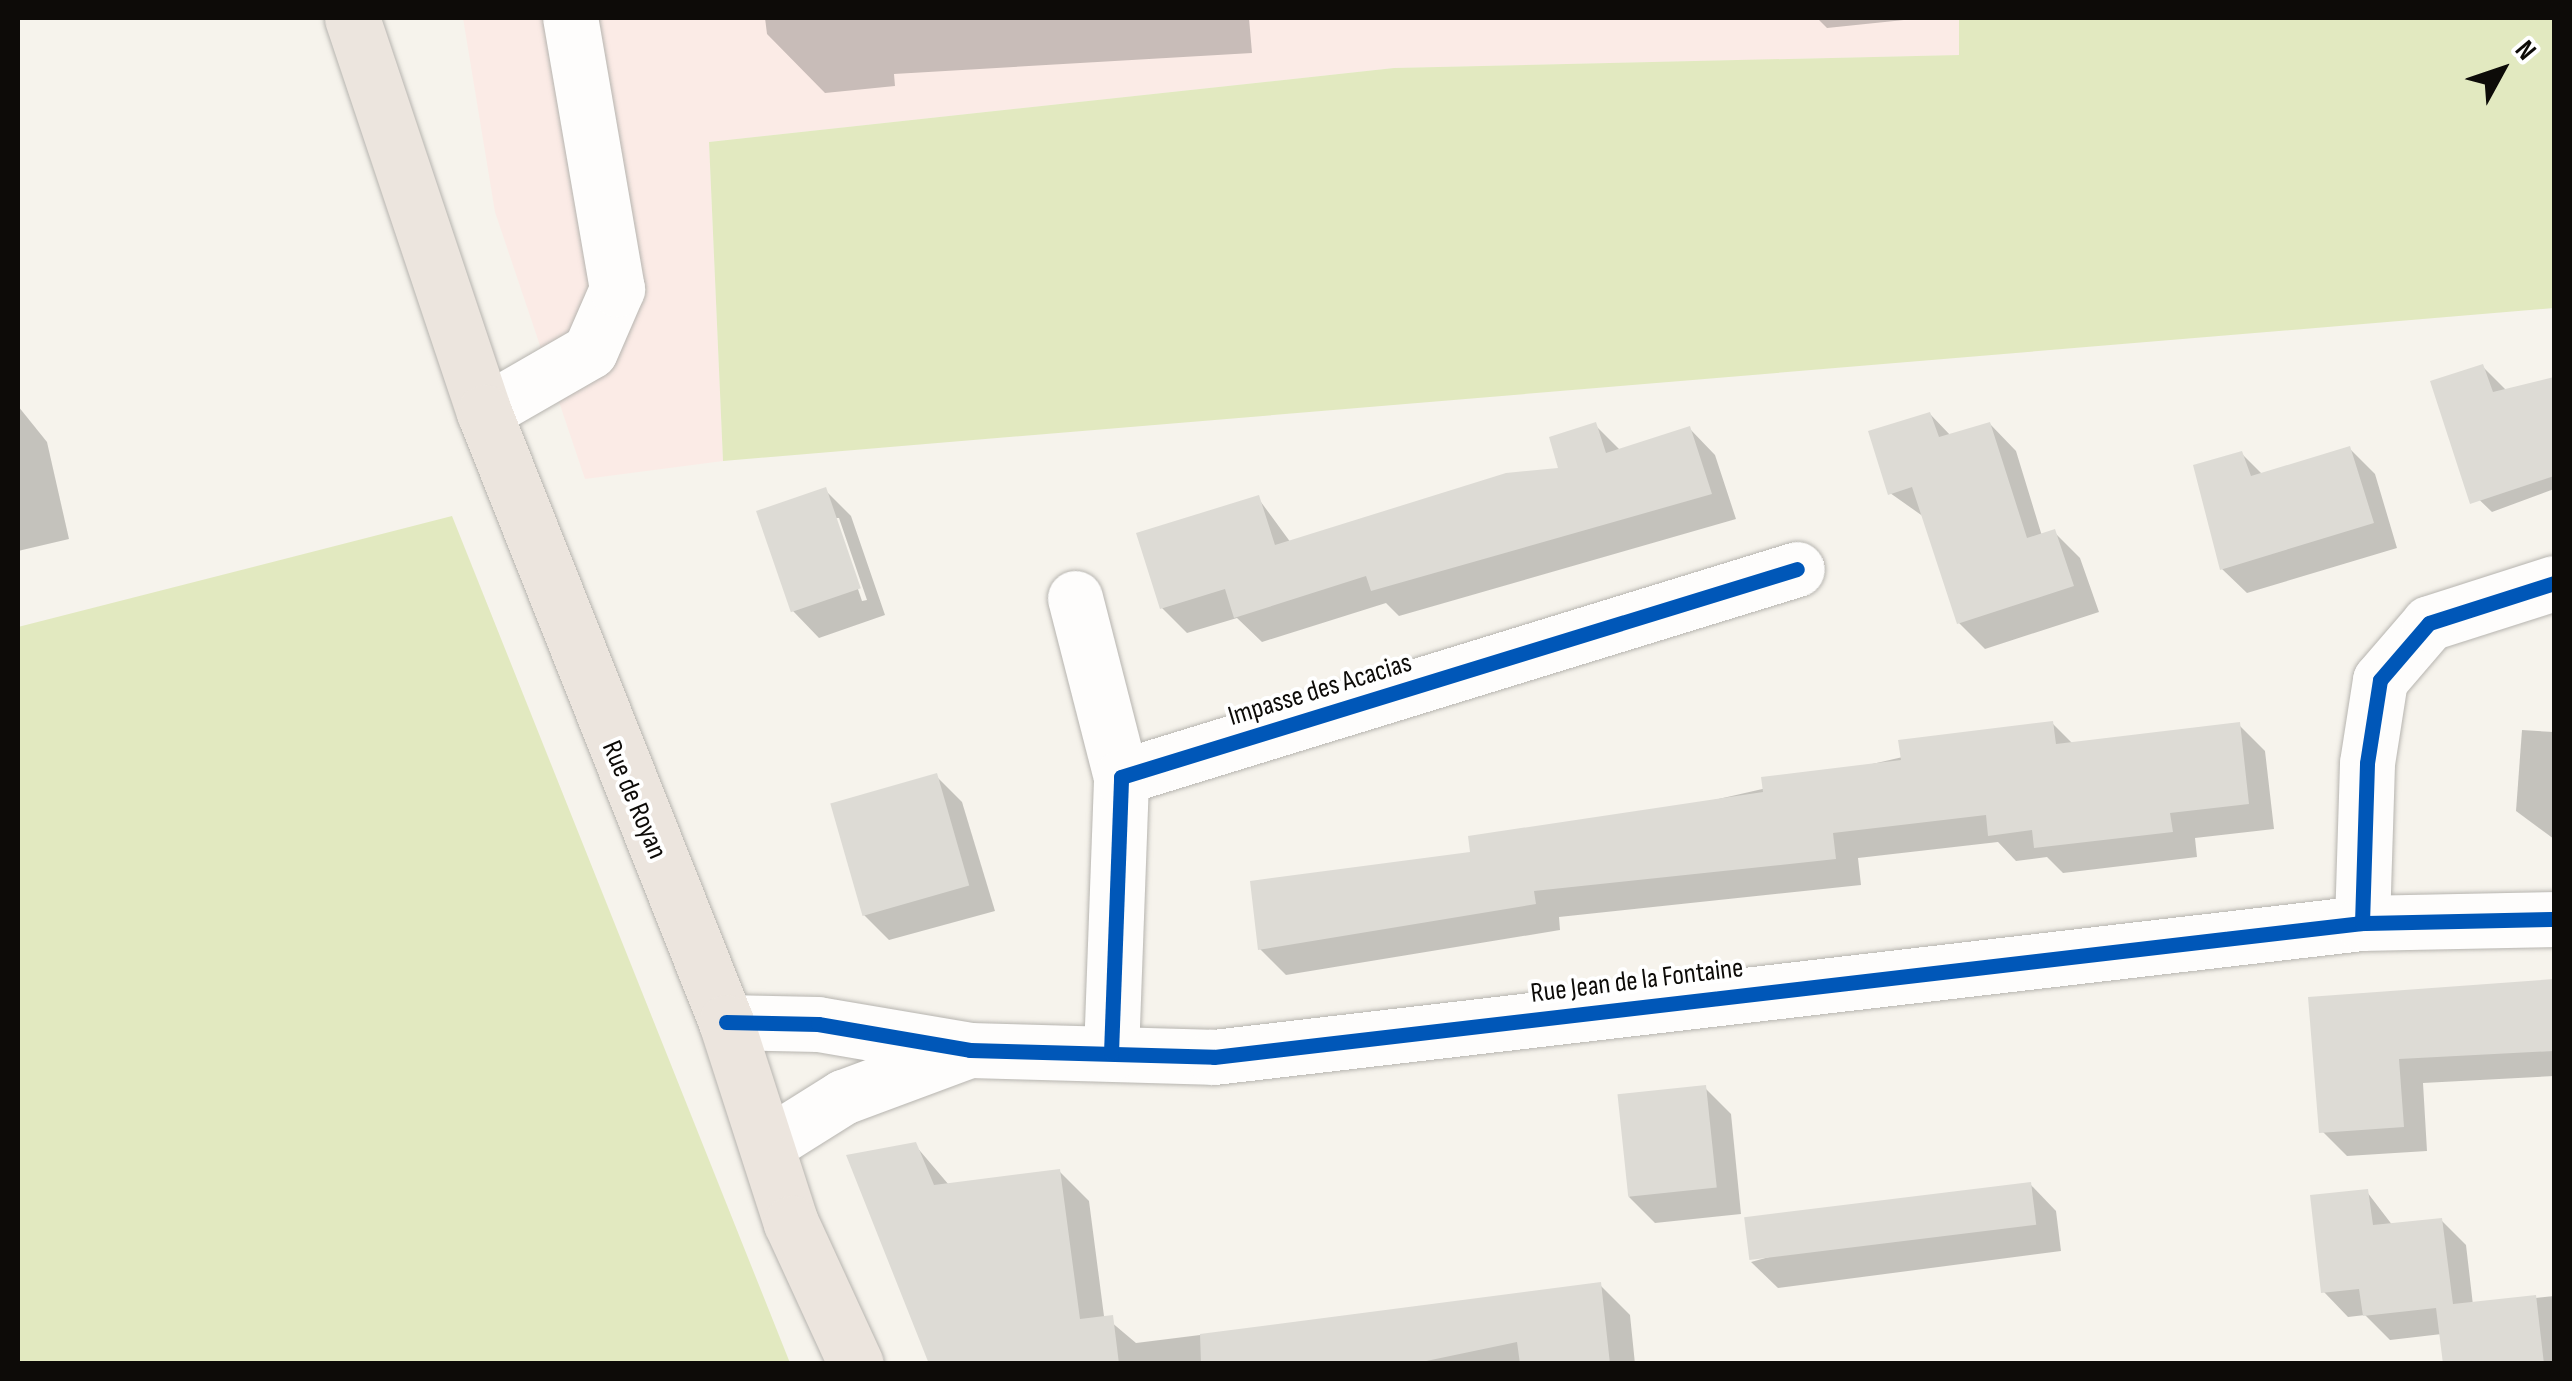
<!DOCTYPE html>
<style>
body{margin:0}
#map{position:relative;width:2572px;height:1381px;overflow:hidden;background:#f6f3ec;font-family:"Sofia Sans Condensed",sans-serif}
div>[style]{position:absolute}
.commercial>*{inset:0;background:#fbebe6}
.green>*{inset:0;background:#e2e9c0}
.shadow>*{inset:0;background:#0003}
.building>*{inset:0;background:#dddbd5;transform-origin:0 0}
.roads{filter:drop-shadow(0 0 2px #b6b4af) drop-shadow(0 0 2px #b6b4af)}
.minor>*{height:55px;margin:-27.5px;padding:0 27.5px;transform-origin:27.5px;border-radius:27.5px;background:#fefdfc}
.major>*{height:55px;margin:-27.5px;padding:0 27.5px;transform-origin:27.5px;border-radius:27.5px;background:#ece5de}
.cycleway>*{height:15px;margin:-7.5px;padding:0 7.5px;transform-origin:7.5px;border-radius:7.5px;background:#0057b8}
span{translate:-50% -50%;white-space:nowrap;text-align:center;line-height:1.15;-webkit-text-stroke:8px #fff;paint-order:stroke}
.street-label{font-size:28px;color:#0d0b08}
.frame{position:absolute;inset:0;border:20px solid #0d0b08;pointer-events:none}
.north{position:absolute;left:2452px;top:20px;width:100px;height:100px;-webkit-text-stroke:8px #fff;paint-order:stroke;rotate:50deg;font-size:28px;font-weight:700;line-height:40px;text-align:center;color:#0d0b08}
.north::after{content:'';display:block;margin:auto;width:35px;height:45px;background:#0d0b08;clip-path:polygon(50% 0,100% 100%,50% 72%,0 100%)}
</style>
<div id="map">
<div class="commercial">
<div style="clip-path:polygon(463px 18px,1959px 18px,1960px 55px,1394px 68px,709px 142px,723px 461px,585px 479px,495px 212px)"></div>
</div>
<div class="green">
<div style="clip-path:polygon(1959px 18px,2554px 18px,2554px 308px,723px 461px,709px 142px,1394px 68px,1959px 55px)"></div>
<div style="clip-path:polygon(452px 516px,790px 1363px,18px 1363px,18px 627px)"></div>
</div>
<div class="shadow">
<div style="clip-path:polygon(765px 18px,1249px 18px,1252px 53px,894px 74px,895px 86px,825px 93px,767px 34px)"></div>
<div style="clip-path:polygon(1817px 18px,1904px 18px,1904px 20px,1827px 28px)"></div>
<div style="clip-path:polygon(2482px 366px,2507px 391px,2554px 379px,2554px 489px,2492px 512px,2467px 488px)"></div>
<div style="clip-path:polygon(18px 406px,47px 442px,69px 539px,18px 551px)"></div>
<div style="clip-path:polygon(1930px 414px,1951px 436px,1990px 424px,2016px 451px,2042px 536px,2054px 532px,2080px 558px,2099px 612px,1985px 649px,1959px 623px,1924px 517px,1890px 493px)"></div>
<div style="clip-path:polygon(1595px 425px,1621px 451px,1690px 429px,1715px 455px,1736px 519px,1399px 616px,1386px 603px,1262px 642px,1237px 618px,1187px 633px,1162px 608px,1258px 498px,1291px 543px,1562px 470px)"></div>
<div style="clip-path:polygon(2350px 449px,2375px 474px,2397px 548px,2247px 593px,2222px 569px,2242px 454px,2263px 475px)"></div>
<div style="clip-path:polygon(evenodd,825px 490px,851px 516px,885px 615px,819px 638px,793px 611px,825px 490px,834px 518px,839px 518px,867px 600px,862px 601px,834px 518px)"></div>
<div style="clip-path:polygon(2052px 723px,2074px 745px,2239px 725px,2265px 751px,2274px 829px,2195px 838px,2197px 857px,2063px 873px,2047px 857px,2016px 861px,1998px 842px,1858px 858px,1861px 885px,1559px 917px,1560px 930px,1286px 975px,1260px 949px,1473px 855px)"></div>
<div style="clip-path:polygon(2522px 730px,2554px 732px,2554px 839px,2516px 811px)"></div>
<div style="clip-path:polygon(936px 776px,962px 802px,995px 911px,889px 940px,863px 914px)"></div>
<div style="clip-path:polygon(2554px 982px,2554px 1076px,2423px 1083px,2427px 1151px,2347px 1156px,2322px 1131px,2311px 999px)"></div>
<div style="clip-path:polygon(1705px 1088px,1731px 1114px,1741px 1214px,1655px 1223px,1629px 1197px)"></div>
<div style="clip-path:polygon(915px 1145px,949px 1185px,1059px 1171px,1089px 1201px,1104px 1316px,1136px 1343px,1600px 1285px,1630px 1315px,1635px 1364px,932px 1364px)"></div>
<div style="clip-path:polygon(2030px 1184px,2056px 1211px,2061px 1251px,1778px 1288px,1751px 1262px)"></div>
<div style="clip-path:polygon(2367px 1192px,2393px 1226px,2441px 1220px,2466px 1245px,2473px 1305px,2554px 1296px,2554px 1364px,2445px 1364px,2442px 1334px,2390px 1340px,2365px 1315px,2348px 1317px,2324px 1292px)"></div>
</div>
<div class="building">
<div style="clip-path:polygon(2483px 364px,2493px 392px,2554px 377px,2554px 476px,2470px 504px,2430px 381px)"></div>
<div style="clip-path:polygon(1930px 412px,1939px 437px,1990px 422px,2027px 538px,2055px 529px,2074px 586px,1957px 624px,1912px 487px,1888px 495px,1868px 431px)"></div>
<div style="clip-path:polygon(1596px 422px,1606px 453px,1690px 426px,1712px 494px,1371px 591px,1366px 576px,1234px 618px,1225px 589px,1160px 609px,1136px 533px,1259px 495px,1275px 545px,1506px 473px,1558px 468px,1549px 437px)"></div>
<div style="clip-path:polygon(2350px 446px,2374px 523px,2220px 570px,2193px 465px,2242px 451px,2251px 476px)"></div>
<div style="left:826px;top:487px;width:107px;height:74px;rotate:71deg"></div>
<div style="clip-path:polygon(2053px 721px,2056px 744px,2240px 722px,2249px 804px,2170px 813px,2173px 832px,2034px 848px,2032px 830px,1988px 836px,1986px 815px,1833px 833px,1836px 859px,1534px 891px,1536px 904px,1258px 950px,1250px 881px,1470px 852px,1468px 836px,1763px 792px,1761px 777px,1901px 760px,1898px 740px)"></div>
<div style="left:937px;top:773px;width:117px;height:111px;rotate:74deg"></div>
<div style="clip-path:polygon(2554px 979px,2554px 1051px,2399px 1059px,2404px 1127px,2319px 1133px,2308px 997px)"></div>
<div style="left:1706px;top:1085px;width:103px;height:89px;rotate:84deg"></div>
<div style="clip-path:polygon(916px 1142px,934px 1185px,1060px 1169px,1080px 1319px,1113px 1315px,1119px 1364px,929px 1364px,846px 1155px)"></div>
<div style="left:2031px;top:1182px;width:43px;height:289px;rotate:83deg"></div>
<div style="clip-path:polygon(2368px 1189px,2373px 1225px,2442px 1218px,2453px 1304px,2536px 1295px,2544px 1364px,2443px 1364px,2436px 1308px,2363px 1316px,2359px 1289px,2321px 1293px,2310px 1195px)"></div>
<div style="clip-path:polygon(1601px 1282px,1610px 1364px,1520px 1364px,1517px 1342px,1412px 1364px,1201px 1364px,1200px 1334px)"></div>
</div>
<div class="roads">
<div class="minor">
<div style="left:484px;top:412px;width:122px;rotate:-29.9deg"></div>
<div style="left:590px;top:351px;width:68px;rotate:-66.5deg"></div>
<div style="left:617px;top:289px;width:275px;rotate:-99.8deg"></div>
<div style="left:1075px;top:598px;width:185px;rotate:75.6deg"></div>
<div style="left:2362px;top:923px;width:160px;rotate:-88.2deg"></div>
<div style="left:2367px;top:763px;width:84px;rotate:-81.1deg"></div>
<div style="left:2380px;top:680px;width:75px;rotate:-49.3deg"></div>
<div style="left:2429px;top:623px;width:131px;rotate:-17.7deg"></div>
<div style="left:726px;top:1022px;width:92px;rotate:1.2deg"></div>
<div style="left:818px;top:1024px;width:154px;rotate:9.7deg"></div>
<div style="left:970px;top:1050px;width:244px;rotate:1.6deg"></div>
<div style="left:1214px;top:1057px;width:1156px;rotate:-6.66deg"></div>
<div style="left:2362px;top:923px;width:192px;rotate:-1.2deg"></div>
<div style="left:1111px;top:1053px;width:276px;rotate:-87.9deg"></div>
<div style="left:1121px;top:777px;width:707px;rotate:-17.1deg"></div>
<div style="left:768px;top:1144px;width:89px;rotate:-32.1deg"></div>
<div style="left:843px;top:1097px;width:132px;rotate:-20.4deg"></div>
</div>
<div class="major">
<div style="left:352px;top:18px;width:416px;rotate:71.5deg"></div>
<div style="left:484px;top:412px;width:656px;rotate:68.36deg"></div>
<div style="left:726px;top:1022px;width:211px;rotate:72.1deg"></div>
<div style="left:791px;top:1223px;width:155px;rotate:65.3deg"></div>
</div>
</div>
<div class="cycleway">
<div style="left:2362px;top:923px;width:160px;rotate:-88.2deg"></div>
<div style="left:2367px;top:763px;width:84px;rotate:-81.1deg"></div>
<div style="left:2380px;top:680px;width:75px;rotate:-49.3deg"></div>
<div style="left:2429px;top:623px;width:131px;rotate:-17.7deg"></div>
<div style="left:726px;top:1022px;width:92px;rotate:1.2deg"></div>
<div style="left:818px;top:1024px;width:154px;rotate:9.7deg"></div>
<div style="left:970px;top:1050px;width:244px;rotate:1.6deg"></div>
<div style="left:1214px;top:1057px;width:1156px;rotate:-6.66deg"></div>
<div style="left:2362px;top:923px;width:192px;rotate:-1.2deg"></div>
<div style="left:1111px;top:1053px;width:276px;rotate:-87.9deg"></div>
<div style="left:1121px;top:777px;width:707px;rotate:-17.1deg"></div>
</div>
<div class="street-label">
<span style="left:1320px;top:690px;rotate:-17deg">Impasse des Acacias</span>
<span style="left:634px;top:800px;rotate:67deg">Rue de Royan</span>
<span style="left:1637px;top:981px;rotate:-7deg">Rue Jean de la Fontaine</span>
</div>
<div class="frame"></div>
<div class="north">N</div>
</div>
